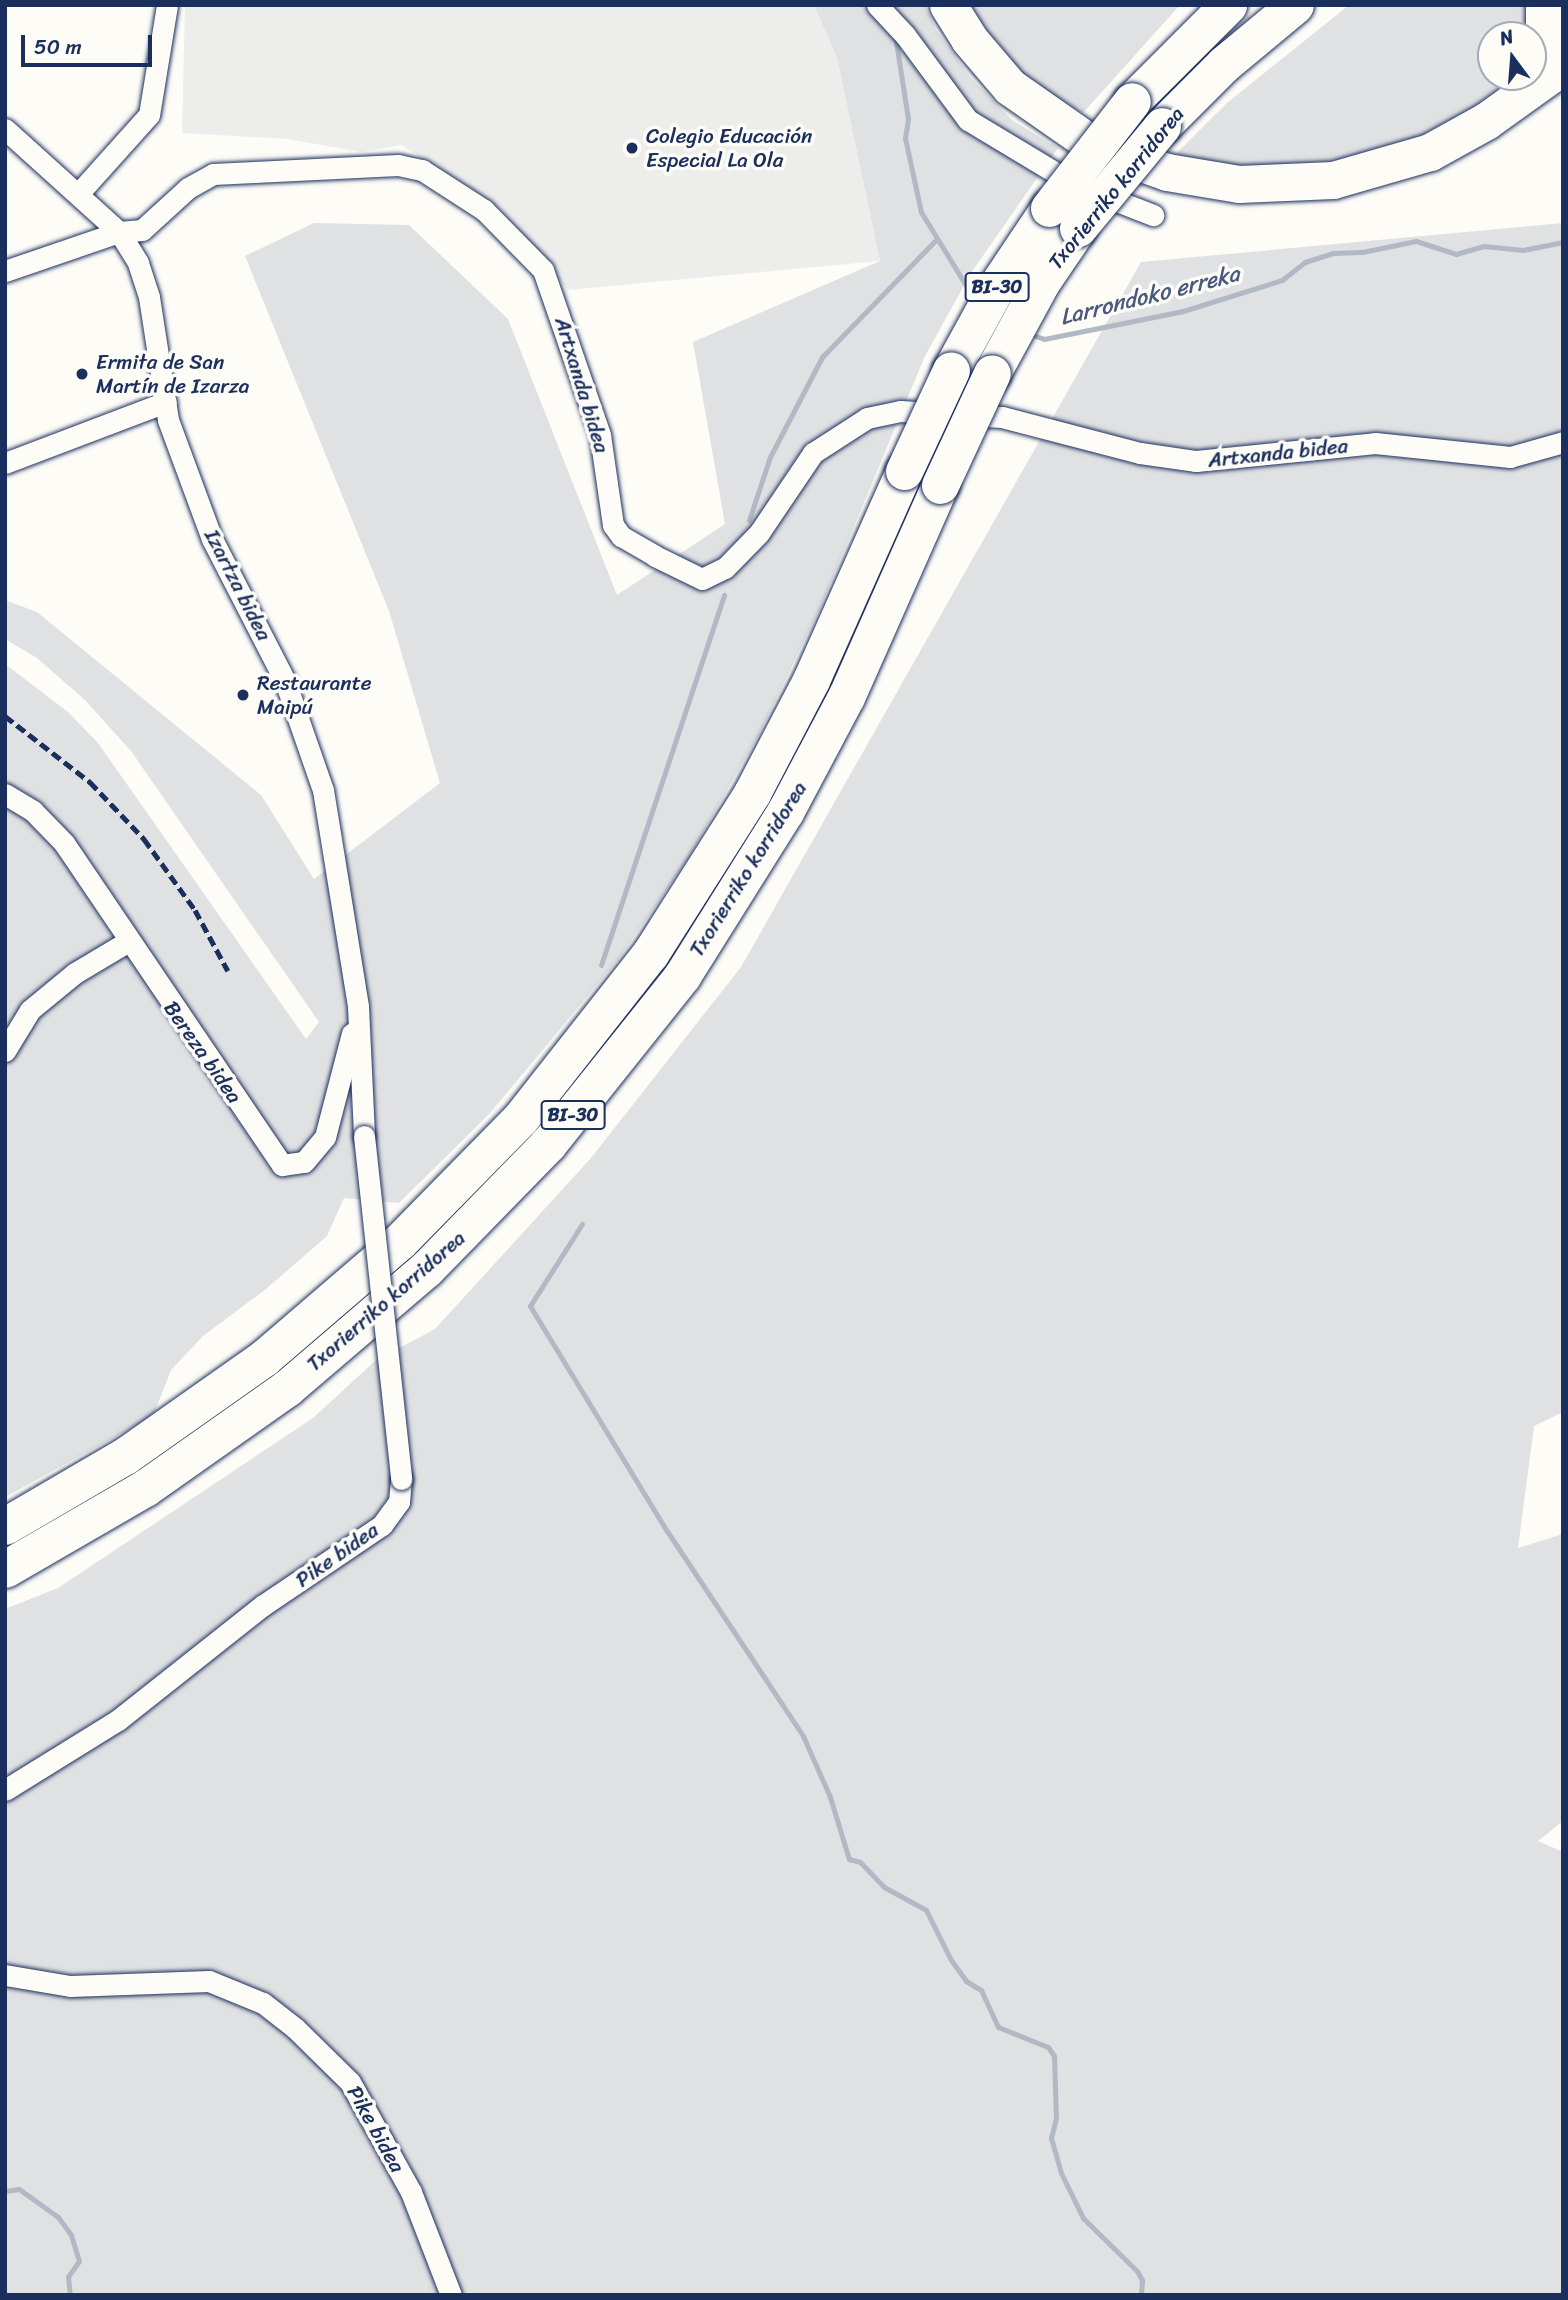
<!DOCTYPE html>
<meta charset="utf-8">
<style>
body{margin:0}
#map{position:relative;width:1568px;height:2300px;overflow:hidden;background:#fdfcf7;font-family:Sriracha,sans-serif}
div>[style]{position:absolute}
.built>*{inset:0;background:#edeeec}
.green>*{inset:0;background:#e0e1e3}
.stream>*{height:5px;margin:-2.5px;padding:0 2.5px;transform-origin:2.5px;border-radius:2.5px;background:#b3b8c5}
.roads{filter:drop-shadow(0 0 2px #1b2f5e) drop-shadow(0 0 2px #1b2f5e)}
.minor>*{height:21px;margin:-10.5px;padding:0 10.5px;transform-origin:10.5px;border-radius:10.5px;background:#fdfcf7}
.motorway>*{height:37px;margin:-18.5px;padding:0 18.5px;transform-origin:18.5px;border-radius:18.5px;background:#fdfcf7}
.rail>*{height:5px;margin-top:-2.5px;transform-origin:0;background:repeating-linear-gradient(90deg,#1b2f5e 0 10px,transparent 0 15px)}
.bridges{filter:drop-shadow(0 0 2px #1b2f5e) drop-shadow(0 0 2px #1b2f5e)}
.minor-bridge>*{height:21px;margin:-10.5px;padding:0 10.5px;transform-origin:10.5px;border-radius:10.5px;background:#fdfcf7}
.motorway-bridge>*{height:37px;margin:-18.5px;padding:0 18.5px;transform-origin:18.5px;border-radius:18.5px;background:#fdfcf7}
.dots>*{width:19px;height:19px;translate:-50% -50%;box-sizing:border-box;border:4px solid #fdfcf7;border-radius:50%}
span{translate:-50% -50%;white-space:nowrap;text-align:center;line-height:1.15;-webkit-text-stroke:7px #fdfcf7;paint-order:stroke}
.shield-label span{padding:2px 5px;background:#fdfcf7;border:2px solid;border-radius:5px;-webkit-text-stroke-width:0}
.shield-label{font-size:19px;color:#1b2f5e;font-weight:700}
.poi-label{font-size:21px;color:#1b2f5e}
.left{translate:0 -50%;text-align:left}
.street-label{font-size:21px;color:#1b2f5e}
.water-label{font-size:23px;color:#49587d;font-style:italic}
.frame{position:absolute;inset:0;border:7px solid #1b2f5e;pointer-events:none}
.north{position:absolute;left:1477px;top:21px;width:70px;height:70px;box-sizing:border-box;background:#fdfcf7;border:2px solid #a3aaba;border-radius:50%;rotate:344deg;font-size:19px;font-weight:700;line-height:28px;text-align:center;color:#1b2f5e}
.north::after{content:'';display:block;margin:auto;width:24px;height:32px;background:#1b2f5e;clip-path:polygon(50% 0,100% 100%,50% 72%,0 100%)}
.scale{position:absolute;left:21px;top:35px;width:131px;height:32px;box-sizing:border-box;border:4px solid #1b2f5e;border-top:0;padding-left:9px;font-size:21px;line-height:24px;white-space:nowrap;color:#1b2f5e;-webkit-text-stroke:5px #fdfcf7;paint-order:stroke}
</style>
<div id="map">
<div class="built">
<div style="clip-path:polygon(185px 5px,814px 5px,837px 58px,880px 261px,568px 290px,500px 209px,402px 145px,361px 152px,287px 139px,182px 133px)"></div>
</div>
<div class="green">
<div style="clip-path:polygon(814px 5px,925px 5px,936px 30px,970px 77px,1012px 120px,1058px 148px,971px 273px,925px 356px,820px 608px,758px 736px,687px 860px,620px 957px,490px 1113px,399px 1203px,344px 1198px,327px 1236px,266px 1289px,203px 1336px,171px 1370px,153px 1416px,5px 1497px,5px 664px,68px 712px,98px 743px,306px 1039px,319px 1022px,131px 751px,85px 700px,37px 658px,5px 639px,5px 600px,37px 612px,261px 795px,314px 879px,440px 783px,389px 611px,245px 256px,314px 223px,409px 225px,508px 319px,617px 595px,725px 524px,693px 342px,880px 261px,837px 58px)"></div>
<div style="clip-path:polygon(969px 5px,1180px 5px,1083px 113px,1044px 93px,1001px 53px)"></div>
<div style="clip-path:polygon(1349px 5px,1528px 5px,1531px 35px,1491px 35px,1491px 77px,1513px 77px,1459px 122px,1366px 161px,1245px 171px,1175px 155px,1227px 103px)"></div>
<div style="clip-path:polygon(1563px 223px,1563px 1412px,1534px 1426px,1518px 1548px,1563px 1534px,1563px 1821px,1538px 1841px,1563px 1852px,1563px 2295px,5px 2295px,5px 1609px,58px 1588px,313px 1418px,375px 1361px,435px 1329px,591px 1158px,741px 967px,1141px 262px)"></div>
</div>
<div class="stream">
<div style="left:895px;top:35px;width:85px;rotate:81.2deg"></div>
<div style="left:908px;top:119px;width:19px;rotate:99deg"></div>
<div style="left:905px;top:138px;width:76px;rotate:77.8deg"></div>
<div style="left:921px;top:212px;width:103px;rotate:58.5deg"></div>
<div style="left:1027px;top:333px;width:18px;rotate:19deg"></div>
<div style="left:1044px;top:339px;width:142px;rotate:-11.4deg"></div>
<div style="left:1183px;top:311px;width:104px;rotate:-17.4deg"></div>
<div style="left:1282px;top:280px;width:29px;rotate:-38deg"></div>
<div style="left:1305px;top:262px;width:29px;rotate:-18deg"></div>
<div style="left:1333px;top:253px;width:29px;rotate:-2deg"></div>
<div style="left:1362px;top:252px;width:55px;rotate:-11.5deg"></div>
<div style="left:1416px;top:241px;width:42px;rotate:18deg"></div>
<div style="left:1456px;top:254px;width:29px;rotate:-16deg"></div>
<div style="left:1484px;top:246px;width:39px;rotate:6deg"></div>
<div style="left:1523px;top:250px;width:41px;rotate:-11.3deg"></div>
<div style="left:749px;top:520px;width:66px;rotate:-71.6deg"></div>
<div style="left:770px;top:457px;width:113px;rotate:-62.5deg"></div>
<div style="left:822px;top:357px;width:162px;rotate:-45.8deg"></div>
<div style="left:601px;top:965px;width:390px;rotate:-71.6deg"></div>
<div style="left:582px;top:1224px;width:97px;rotate:122.4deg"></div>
<div style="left:530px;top:1306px;width:263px;rotate:58.7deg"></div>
<div style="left:667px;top:1531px;width:246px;rotate:56.4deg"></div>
<div style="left:803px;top:1736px;width:67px;rotate:66.1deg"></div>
<div style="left:830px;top:1797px;width:65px;rotate:73deg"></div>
<div style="left:849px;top:1859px;width:11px;rotate:15deg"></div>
<div style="left:860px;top:1862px;width:35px;rotate:46deg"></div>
<div style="left:884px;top:1887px;width:48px;rotate:28.7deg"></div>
<div style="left:926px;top:1910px;width:56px;rotate:63.4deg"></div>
<div style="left:951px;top:1960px;width:26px;rotate:54deg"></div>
<div style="left:966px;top:1981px;width:17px;rotate:31deg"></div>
<div style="left:981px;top:1990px;width:41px;rotate:65.3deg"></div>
<div style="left:998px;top:2027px;width:54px;rotate:21.8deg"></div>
<div style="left:1048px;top:2047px;width:11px;rotate:56deg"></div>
<div style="left:1054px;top:2056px;width:62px;rotate:88.2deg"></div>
<div style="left:1056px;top:2118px;width:21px;rotate:104deg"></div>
<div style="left:1051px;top:2138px;width:36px;rotate:74deg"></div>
<div style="left:1061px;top:2173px;width:50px;rotate:63.9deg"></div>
<div style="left:1083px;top:2218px;width:76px;rotate:44.5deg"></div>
<div style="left:1137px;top:2271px;width:10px;rotate:61deg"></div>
<div style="left:1142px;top:2280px;width:15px;rotate:94deg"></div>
<div style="left:5px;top:2191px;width:14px;rotate:-8deg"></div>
<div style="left:19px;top:2189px;width:48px;rotate:35.7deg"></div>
<div style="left:58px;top:2217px;width:22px;rotate:54deg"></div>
<div style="left:71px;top:2235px;width:27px;rotate:73deg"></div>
<div style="left:79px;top:2261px;width:19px;rotate:125deg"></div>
<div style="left:68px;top:2277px;width:18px;rotate:84deg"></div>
</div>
<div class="roads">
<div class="minor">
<div style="left:877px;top:5px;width:41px;rotate:47deg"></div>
<div style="left:905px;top:35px;width:106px;rotate:53.5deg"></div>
<div style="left:968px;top:120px;width:126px;rotate:31deg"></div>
<div style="left:1076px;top:185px;width:83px;rotate:21.3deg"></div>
<div style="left:5px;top:129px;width:154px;rotate:42.1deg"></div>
<div style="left:119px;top:232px;width:36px;rotate:58deg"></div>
<div style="left:138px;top:263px;width:36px;rotate:72deg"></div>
<div style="left:149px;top:297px;width:124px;rotate:81.2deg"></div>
<div style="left:168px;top:420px;width:127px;rotate:69.7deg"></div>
<div style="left:212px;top:539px;width:160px;rotate:62.8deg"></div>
<div style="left:285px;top:681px;width:115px;rotate:70.8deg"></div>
<div style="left:323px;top:790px;width:220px;rotate:80.8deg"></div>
<div style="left:358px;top:1007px;width:129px;rotate:87.3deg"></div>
<div style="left:78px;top:194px;width:106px;rotate:-48.1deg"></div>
<div style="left:149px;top:115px;width:111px;rotate:-80.7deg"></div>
<div style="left:5px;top:271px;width:120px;rotate:-18.9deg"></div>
<div style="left:119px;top:232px;width:23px;rotate:-5deg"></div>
<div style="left:142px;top:230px;width:62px;rotate:-42.4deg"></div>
<div style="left:188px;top:188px;width:29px;rotate:-29deg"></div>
<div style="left:213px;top:174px;width:185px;rotate:-2.8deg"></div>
<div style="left:398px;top:165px;width:25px;rotate:12deg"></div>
<div style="left:422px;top:170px;width:74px;rotate:32.8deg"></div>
<div style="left:484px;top:210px;width:84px;rotate:45.5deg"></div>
<div style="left:543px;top:270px;width:175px;rotate:70.9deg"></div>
<div style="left:600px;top:435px;width:91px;rotate:81.8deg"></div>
<div style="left:613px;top:525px;width:14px;rotate:54deg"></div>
<div style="left:621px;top:536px;width:39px;rotate:30deg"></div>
<div style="left:655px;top:556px;width:52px;rotate:26.1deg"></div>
<div style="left:702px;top:579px;width:25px;rotate:-26deg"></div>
<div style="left:725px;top:568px;width:49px;rotate:-45.8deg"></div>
<div style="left:759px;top:533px;width:97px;rotate:-56deg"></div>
<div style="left:813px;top:453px;width:64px;rotate:-32.9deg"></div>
<div style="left:867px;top:418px;width:34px;rotate:-12deg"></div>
<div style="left:900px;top:411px;width:102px;rotate:3.4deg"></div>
<div style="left:1002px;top:417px;width:143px;rotate:14.6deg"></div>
<div style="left:1140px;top:453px;width:57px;rotate:8.1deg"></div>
<div style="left:1196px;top:461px;width:180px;rotate:-5.7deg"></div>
<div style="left:1375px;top:443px;width:136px;rotate:5.9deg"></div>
<div style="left:1510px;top:457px;width:55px;rotate:-15.8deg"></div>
<div style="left:5px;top:463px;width:172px;rotate:-20.8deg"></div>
<div style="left:5px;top:794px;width:33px;rotate:31deg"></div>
<div style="left:33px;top:811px;width:45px;rotate:45.9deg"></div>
<div style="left:64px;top:843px;width:389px;rotate:55.9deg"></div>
<div style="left:282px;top:1165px;width:22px;rotate:-8deg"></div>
<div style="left:304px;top:1162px;width:33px;rotate:-50deg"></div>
<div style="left:325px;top:1137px;width:107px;rotate:-75.4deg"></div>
<div style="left:5px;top:1051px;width:48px;rotate:-58.6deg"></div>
<div style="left:30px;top:1010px;width:58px;rotate:-39.4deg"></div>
<div style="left:75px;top:973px;width:61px;rotate:-30.8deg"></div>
<div style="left:5px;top:1790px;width:133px;rotate:-31.8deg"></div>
<div style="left:118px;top:1720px;width:184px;rotate:-38.4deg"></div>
<div style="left:262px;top:1606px;width:145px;rotate:-34deg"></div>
<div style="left:382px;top:1525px;width:29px;rotate:-54deg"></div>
<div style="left:399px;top:1502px;width:23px;rotate:-85deg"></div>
<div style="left:5px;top:1975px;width:66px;rotate:9.6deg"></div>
<div style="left:70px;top:1986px;width:139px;rotate:-2.1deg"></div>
<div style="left:209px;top:1981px;width:58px;rotate:22.2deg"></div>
<div style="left:263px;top:2003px;width:41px;rotate:38deg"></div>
<div style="left:295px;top:2028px;width:77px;rotate:44.5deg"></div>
<div style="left:350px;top:2082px;width:126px;rotate:61deg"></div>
<div style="left:411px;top:2192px;width:110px;rotate:68.8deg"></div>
</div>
<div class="motorway">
<div style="left:948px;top:5px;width:40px;rotate:58deg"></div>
<div style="left:969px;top:39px;width:63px;rotate:49.5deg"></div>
<div style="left:1010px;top:87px;width:105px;rotate:34.9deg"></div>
<div style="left:1096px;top:147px;width:75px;rotate:19.4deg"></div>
<div style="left:1167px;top:172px;width:73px;rotate:9.5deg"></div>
<div style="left:1239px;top:184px;width:94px;rotate:-2.4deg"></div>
<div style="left:1333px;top:180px;width:101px;rotate:-16.1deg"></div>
<div style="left:1430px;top:152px;width:64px;rotate:-29deg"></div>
<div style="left:1486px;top:121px;width:79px;rotate:-35.7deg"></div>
<div style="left:1550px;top:75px;width:20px;rotate:-49deg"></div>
<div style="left:1533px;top:68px;width:27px;rotate:-66deg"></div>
<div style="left:1544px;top:43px;width:38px;rotate:-90deg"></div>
<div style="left:1132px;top:101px;width:136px;rotate:-45deg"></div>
<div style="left:1162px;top:126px;width:88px;rotate:-45deg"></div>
<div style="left:1224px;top:64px;width:92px;rotate:-39.7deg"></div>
<div style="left:951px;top:370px;width:98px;rotate:-61.3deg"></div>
<div style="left:998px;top:284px;width:92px;rotate:-56.1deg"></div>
<div style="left:992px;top:373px;width:105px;rotate:-61.5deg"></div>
<div style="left:1042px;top:281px;width:64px;rotate:-55.8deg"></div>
<div style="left:5px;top:1526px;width:139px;rotate:-30.3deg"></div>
<div style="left:125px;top:1456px;width:170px;rotate:-35.2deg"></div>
<div style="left:264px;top:1358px;width:179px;rotate:-40.7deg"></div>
<div style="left:400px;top:1241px;width:171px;rotate:-45.5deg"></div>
<div style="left:520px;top:1119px;width:210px;rotate:-51.8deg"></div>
<div style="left:650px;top:954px;width:191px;rotate:-57.6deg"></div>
<div style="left:752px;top:793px;width:127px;rotate:-62.4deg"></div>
<div style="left:811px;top:680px;width:229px;rotate:-66deg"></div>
<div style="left:5px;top:1569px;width:162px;rotate:-30.1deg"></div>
<div style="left:145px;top:1488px;width:174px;rotate:-35.2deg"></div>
<div style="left:287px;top:1388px;width:183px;rotate:-40.6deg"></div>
<div style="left:426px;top:1269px;width:175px;rotate:-45.7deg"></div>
<div style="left:548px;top:1144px;width:215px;rotate:-51.4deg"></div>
<div style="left:682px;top:976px;width:194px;rotate:-57.9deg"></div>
<div style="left:785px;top:812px;width:130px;rotate:-62.1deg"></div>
<div style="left:846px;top:697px;width:232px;rotate:-66.1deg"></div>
</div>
</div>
<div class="rail">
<div style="left:5px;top:716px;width:108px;rotate:37.8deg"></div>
<div style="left:90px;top:782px;width:79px;rotate:46.5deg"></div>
<div style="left:144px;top:839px;width:87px;rotate:54.3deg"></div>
<div style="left:195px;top:910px;width:69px;rotate:61.6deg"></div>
</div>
<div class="bridges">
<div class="minor-bridge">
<div style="left:364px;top:1136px;width:345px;rotate:83.8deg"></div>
</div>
<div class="motorway-bridge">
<div style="left:1049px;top:208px;width:135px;rotate:-52.2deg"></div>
<div style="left:1078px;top:228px;width:132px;rotate:-50.5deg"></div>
<div style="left:904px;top:471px;width:111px;rotate:-65deg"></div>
<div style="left:940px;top:485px;width:123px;rotate:-65.1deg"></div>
</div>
</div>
<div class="dots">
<div style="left:632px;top:148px;background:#1b2f5e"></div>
<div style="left:82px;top:374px;background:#1b2f5e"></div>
<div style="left:243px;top:695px;background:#1b2f5e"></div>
</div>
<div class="shield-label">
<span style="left:997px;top:287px">BI-30</span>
<span style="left:573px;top:1115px">BI-30</span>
</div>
<div class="poi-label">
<span class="left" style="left:646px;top:148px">Colegio Educación<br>Especial La Ola</span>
<span class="left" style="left:96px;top:374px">Ermita de San<br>Martín de Izarza</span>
<span class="left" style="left:257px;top:695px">Restaurante<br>Maipú</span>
</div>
<div class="street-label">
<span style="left:1116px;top:188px;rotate:-51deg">Txorierriko korridorea</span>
<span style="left:582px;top:385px;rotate:73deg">Artxanda bidea</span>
<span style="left:1278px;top:453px;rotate:-6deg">Artxanda bidea</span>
<span style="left:238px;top:585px;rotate:63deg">Izartza bidea</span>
<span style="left:748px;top:869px;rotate:-58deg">Txorierriko korridorea</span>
<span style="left:203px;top:1052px;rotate:55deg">Bereza bidea</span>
<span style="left:386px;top:1301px;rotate:-41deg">Txorierriko korridorea</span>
<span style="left:337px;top:1555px;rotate:-35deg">Pike bidea</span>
<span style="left:376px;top:2129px;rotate:61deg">Pike bidea</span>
</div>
<div class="water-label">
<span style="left:1150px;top:296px;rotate:-14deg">Larrondoko erreka</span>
</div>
<div class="frame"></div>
<div class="north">N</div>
<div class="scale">50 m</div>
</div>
